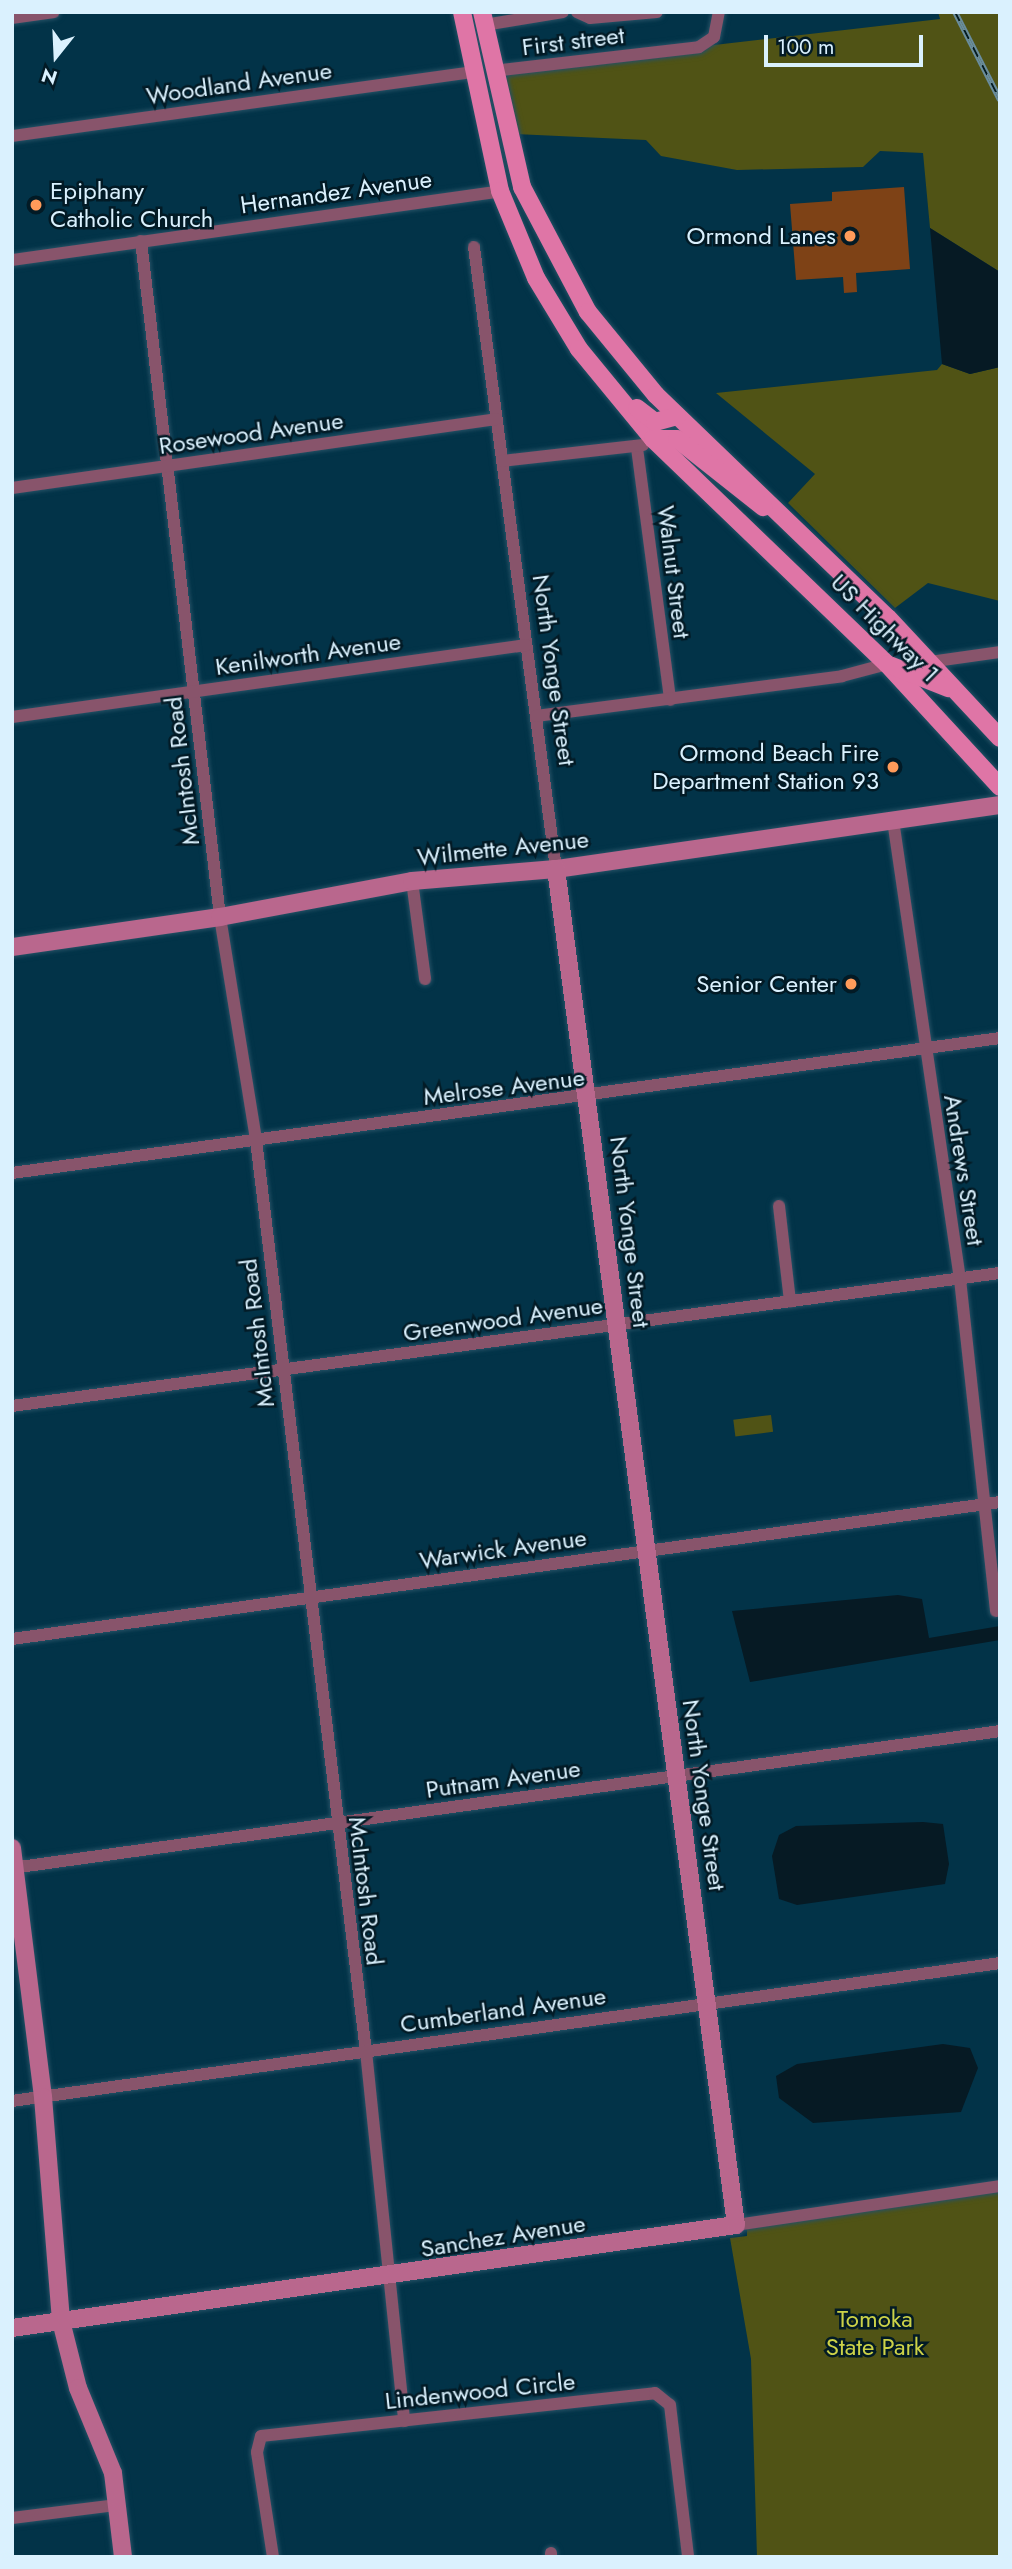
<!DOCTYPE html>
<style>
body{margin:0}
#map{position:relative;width:1012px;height:2569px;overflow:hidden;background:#023348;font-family:Jost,sans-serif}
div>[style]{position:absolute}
.green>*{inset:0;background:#505315;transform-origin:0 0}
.water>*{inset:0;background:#061a24}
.building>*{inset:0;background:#7e4216}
.roads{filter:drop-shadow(0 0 2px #255165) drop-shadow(0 0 2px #255165)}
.street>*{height:12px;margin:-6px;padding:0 6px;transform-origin:6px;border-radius:6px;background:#88546b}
.secondary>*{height:18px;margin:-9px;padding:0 9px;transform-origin:9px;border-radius:9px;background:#b9678d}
.primary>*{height:18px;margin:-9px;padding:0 9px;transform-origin:9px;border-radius:9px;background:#df75a6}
.rail>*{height:6px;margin-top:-3px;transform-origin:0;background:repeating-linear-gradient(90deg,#021a25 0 10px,#698d9f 0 20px);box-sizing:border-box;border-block:2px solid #698d9f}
.dots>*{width:19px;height:19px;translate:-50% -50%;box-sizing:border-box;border:4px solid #021a25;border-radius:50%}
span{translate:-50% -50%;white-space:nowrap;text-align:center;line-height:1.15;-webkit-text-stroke:5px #021a25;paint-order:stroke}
.street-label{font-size:24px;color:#daf1fe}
.poi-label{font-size:24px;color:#daf1fe}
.left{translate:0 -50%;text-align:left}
.right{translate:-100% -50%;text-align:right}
.park-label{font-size:24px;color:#ccd248}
.frame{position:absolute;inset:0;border:14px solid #daf1fe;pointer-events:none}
.north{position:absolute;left:21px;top:21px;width:70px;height:70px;-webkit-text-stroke:5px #021a25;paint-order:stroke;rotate:198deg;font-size:19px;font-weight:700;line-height:28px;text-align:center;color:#daf1fe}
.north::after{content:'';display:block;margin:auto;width:24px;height:32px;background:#daf1fe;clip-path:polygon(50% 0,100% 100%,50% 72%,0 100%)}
.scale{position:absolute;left:764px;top:35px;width:159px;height:32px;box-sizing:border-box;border:4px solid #daf1fe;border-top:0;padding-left:9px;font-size:21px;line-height:24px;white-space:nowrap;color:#daf1fe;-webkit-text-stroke:5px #021a25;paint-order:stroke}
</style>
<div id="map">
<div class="green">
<div style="clip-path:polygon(938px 12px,1000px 12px,1000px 272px,930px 228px,923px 153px,880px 151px,863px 167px,737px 170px,661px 156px,646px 140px,515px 134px,498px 70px,940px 19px)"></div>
<div style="clip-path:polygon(942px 364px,970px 374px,1000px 367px,1000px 601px,928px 583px,895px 608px,788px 503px,815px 474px,716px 393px,937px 370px)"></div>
<div style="left:771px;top:1415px;width:17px;height:38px;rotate:83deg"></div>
<div style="clip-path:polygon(1000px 2186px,1000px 2557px,757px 2557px,751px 2359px,730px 2238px,747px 2236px,747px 2223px)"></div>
</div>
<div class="water">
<div style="clip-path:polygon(930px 228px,1000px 272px,1000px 367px,970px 374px,942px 364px)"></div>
<div style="clip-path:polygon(898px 1595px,922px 1599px,929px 1638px,1000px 1626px,1000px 1640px,750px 1682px,732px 1611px)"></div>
<div style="clip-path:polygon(923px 1822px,943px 1824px,949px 1864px,945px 1884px,797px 1905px,779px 1899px,772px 1856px,779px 1835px,796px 1826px)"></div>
<div style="clip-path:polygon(943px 2044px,970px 2048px,978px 2068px,961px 2112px,813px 2123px,779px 2098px,776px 2076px,797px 2064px)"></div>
</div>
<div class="building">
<div style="clip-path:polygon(904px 187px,910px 269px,856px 273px,857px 292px,844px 293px,843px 277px,796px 280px,790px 204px,832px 201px,832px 192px)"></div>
</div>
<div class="roads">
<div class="street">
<div style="left:577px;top:12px;width:14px;rotate:25deg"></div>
<div style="left:590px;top:18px;width:67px;rotate:-5.1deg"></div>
<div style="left:12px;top:18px;width:42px;rotate:-8.1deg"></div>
<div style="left:484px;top:25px;width:80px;rotate:-9.3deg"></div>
<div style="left:493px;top:71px;width:207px;rotate:-6.6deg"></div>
<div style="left:699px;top:47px;width:18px;rotate:-34deg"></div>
<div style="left:714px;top:37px;width:25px;rotate:-79deg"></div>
<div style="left:12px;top:136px;width:464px;rotate:-7.9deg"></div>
<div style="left:141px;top:241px;width:681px;rotate:83.33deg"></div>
<div style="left:220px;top:917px;width:226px;rotate:80.8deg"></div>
<div style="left:256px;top:1140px;width:918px;rotate:83.12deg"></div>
<div style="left:366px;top:2051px;width:372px;rotate:84.1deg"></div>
<div style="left:474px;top:247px;width:627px;rotate:82.49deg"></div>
<div style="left:12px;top:260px;width:493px;rotate:-8deg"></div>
<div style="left:637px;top:448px;width:254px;rotate:82.5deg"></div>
<div style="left:502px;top:461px;width:142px;rotate:-6.5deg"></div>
<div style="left:12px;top:488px;width:489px;rotate:-8.1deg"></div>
<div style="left:929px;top:662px;width:72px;rotate:-8deg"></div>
<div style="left:536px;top:716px;width:309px;rotate:-7.4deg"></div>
<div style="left:842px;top:676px;width:47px;rotate:-14.9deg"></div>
<div style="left:12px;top:717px;width:519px;rotate:-7.97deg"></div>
<div style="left:893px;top:820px;width:464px;rotate:81.7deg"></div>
<div style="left:960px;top:1279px;width:334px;rotate:83.8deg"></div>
<div style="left:412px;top:881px;width:99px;rotate:82.4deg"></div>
<div style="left:12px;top:1173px;width:997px;rotate:-7.78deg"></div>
<div style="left:779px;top:1206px;width:96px;rotate:83.4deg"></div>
<div style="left:12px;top:1406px;width:997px;rotate:-7.67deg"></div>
<div style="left:12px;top:1639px;width:997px;rotate:-7.89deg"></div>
<div style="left:12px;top:1868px;width:997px;rotate:-7.89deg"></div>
<div style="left:12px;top:2101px;width:998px;rotate:-7.95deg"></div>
<div style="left:736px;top:2225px;width:267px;rotate:-8.4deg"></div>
<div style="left:12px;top:2518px;width:106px;rotate:-7.1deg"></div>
<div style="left:551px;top:2553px;width:4px;rotate:90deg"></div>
<div style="left:273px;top:2557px;width:106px;rotate:-98.7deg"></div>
<div style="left:257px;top:2452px;width:16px;rotate:-76deg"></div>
<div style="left:261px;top:2436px;width:396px;rotate:-6.2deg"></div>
<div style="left:655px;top:2393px;width:19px;rotate:39deg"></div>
<div style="left:670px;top:2405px;width:153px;rotate:83.2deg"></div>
</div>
<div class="secondary">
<div style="left:12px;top:947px;width:210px;rotate:-8.2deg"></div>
<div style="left:220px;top:917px;width:195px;rotate:-10.6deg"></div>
<div style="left:412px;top:881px;width:144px;rotate:-4.8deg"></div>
<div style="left:556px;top:869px;width:449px;rotate:-8.2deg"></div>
<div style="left:12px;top:1848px;width:251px;rotate:82.9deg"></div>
<div style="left:43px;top:2097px;width:225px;rotate:85.4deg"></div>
<div style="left:61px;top:2321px;width:69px;rotate:75.8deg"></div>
<div style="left:78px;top:2388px;width:92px;rotate:67.6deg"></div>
<div style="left:113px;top:2473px;width:85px;rotate:83.2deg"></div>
<div style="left:12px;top:2328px;width:731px;rotate:-8.1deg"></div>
<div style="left:736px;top:2225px;width:1368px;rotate:-97.56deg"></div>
</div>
<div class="primary">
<div style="left:462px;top:12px;width:183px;rotate:78deg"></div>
<div style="left:500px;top:191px;width:94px;rotate:67.5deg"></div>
<div style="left:536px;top:278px;width:83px;rotate:58.8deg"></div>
<div style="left:579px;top:349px;width:117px;rotate:50.6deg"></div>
<div style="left:653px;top:439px;width:325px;rotate:43.9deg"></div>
<div style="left:887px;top:664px;width:167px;rotate:47.4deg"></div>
<div style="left:482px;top:12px;width:180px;rotate:77.1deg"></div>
<div style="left:522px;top:187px;width:141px;rotate:62.2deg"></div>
<div style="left:588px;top:312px;width:107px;rotate:50.7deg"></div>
<div style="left:656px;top:395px;width:322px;rotate:43.9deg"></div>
<div style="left:888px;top:618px;width:164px;rotate:47deg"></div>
<div style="left:637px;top:408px;width:23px;rotate:38deg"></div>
<div style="left:655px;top:422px;width:23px;rotate:-15deg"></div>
<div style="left:653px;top:439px;width:24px"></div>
<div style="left:677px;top:439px;width:110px;rotate:38.3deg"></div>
<div style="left:887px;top:664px;width:66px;rotate:21.5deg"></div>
</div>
</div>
<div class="rail">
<div style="left:955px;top:12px;width:99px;rotate:62.9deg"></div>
</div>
<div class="dots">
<div style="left:36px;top:205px;background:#ff9b5a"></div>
<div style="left:850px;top:236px;background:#ff9b5a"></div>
<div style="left:893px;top:767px;background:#ff9b5a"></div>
<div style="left:851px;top:984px;background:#ff9b5a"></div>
</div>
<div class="street-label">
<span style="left:573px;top:41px;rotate:-7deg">First street</span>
<span style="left:239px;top:83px;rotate:-8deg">Woodland Avenue</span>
<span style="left:336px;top:192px;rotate:-8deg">Hernandez Avenue</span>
<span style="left:251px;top:433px;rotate:-8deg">Rosewood Avenue</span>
<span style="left:674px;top:572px;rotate:83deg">Walnut Street</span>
<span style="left:885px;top:628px;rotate:45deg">US Highway 1</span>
<span style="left:308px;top:654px;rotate:-8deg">Kenilworth Avenue</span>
<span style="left:554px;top:670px;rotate:82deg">North Yonge Street</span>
<span style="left:182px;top:771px;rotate:-97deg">McIntosh Road</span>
<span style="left:503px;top:848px;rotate:-6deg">Wilmette Avenue</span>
<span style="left:504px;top:1087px;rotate:-7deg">Melrose Avenue</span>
<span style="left:964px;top:1170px;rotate:81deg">Andrews Street</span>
<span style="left:630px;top:1232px;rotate:83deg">North Yonge Street</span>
<span style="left:503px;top:1319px;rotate:-8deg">Greenwood Avenue</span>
<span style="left:257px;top:1333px;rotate:-97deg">McIntosh Road</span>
<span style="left:503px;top:1549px;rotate:-8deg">Warwick Avenue</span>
<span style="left:503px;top:1779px;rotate:-8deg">Putnam Avenue</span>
<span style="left:704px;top:1795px;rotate:82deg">North Yonge Street</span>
<span style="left:366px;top:1891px;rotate:83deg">McIntosh Road</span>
<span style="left:503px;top:2010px;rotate:-8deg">Cumberland Avenue</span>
<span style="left:503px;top:2236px;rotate:-9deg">Sanchez Avenue</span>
<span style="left:480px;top:2391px;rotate:-6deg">Lindenwood Circle</span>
</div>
<div class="poi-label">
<span class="left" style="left:50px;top:205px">Epiphany<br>Catholic Church</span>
<span class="right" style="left:836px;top:236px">Ormond Lanes</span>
<span class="right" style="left:879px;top:767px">Ormond Beach Fire<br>Department Station 93</span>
<span class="right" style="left:837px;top:984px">Senior Center</span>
</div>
<div class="park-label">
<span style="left:875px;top:2333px">Tomoka<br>State Park</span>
</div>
<div class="frame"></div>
<div class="north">N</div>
<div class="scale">100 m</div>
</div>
